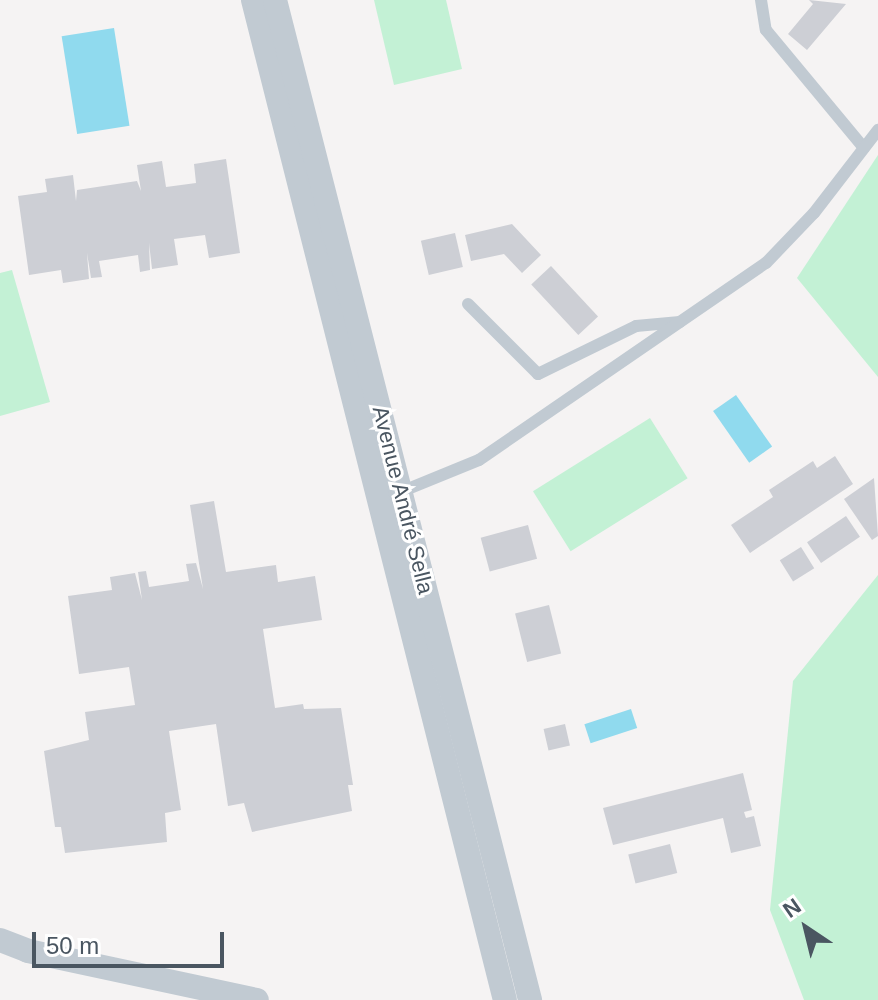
<!DOCTYPE html>
<meta charset="utf-8">
<style>
body{margin:0}
#map{position:relative;width:878px;height:1000px;overflow:hidden;background:#f5f3f3;font-family:Helvetica,sans-serif}
div>[style]{position:absolute}
.green>*{inset:0;background:#c3f1d5;transform-origin:0 0}
.water>*{inset:0;background:#90daee;transform-origin:0 0}
.building>*{inset:0;background:#cdcfd5;transform-origin:0 0}
.service>*{height:12px;margin:-6px;padding:0 6px;transform-origin:6px;border-radius:6px;background:#c1cad2}
.minor>*{height:24px;margin:-12px;padding:0 12px;transform-origin:12px;border-radius:12px;background:#c1cad2}
span{translate:-50% -50%;white-space:nowrap;text-align:center;line-height:1.15;-webkit-text-stroke:6px #fff;paint-order:stroke}
.street-label{font-size:22px;color:#4a5661}
.north{position:absolute;left:766px;top:888px;width:80px;height:80px;-webkit-text-stroke:6px #fff;paint-order:stroke;rotate:325deg;font-size:22px;font-weight:700;line-height:32px;text-align:center;color:#4a5661}
.north::after{content:'';display:block;margin:auto;width:28px;height:36px;background:#4a5661;clip-path:polygon(50% 0,100% 100%,50% 72%,0 100%)}
.scale{position:absolute;left:32px;top:932px;width:192px;height:36px;box-sizing:border-box;border:4px solid #4a5661;border-top:0;padding-left:10px;font-size:24px;line-height:28px;white-space:nowrap;color:#4a5661;-webkit-text-stroke:6px #fff;paint-order:stroke}
</style>
<div id="map">
<div class="green">
<div style="clip-path:polygon(374px 0,446px 0,462px 69px,394px 85px)"></div>
<div style="clip-path:polygon(878px 155px,878px 377px,797px 278px)"></div>
<div style="clip-path:polygon(12px 270px,50px 402px,0 416px,0 273px)"></div>
<div style="left:650px;top:418px;width:71px;height:138px;rotate:58deg"></div>
<div style="clip-path:polygon(878px 575px,878px 1000px,804px 1000px,770px 910px,793px 681px)"></div>
</div>
<div class="water">
<div style="left:114px;top:28px;width:99px;height:53px;rotate:81deg"></div>
<div style="left:736px;top:395px;width:63px;height:28px;rotate:55deg"></div>
<div style="left:631px;top:709px;width:20px;height:49px;rotate:72deg"></div>
</div>
<div class="building">
<div style="clip-path:polygon(809px 0,846px 4px,807px 50px,788px 34px,813px 4px)"></div>
<div style="clip-path:polygon(226px 159px,240px 253px,209px 258px,205px 235px,174px 239px,178px 265px,152px 269px,149px 243px,150px 270px,140px 272px,138px 255px,99px 261px,102px 277px,91px 278px,87px 253px,89px 279px,63px 283px,61px 270px,29px 275px,18px 196px,47px 192px,45px 179px,73px 175px,76px 201px,77px 190px,137px 181px,141px 191px,137px 165px,162px 161px,166px 187px,196px 183px,194px 164px)"></div>
<div style="clip-path:polygon(512px 224px,541px 255px,522px 273px,504px 254px,471px 261px,465px 235px)"></div>
<div style="left:455px;top:233px;width:35px;height:35px;rotate:77deg"></div>
<div style="left:551px;top:266px;width:69px;height:27px;rotate:47deg"></div>
<div style="clip-path:polygon(835px 456px,853px 484px,750px 553px,731px 525px,773px 497px,769px 490px,813px 461px,817px 468px)"></div>
<div style="clip-path:polygon(874px 478px,878px 536px,872px 540px,844px 499px)"></div>
<div style="clip-path:polygon(214px 501px,226px 572px,276px 565px,278px 582px,315px 576px,322px 620px,263px 629px,275px 708px,303px 704px,304px 709px,341px 708px,353px 785px,348px 785px,352px 811px,252px 832px,244px 803px,228px 806px,216px 724px,169px 731px,181px 810px,165px 813px,167px 842px,65px 853px,61px 827px,55px 827px,44px 751px,89px 740px,85px 712px,135px 705px,129px 667px,79px 674px,68px 596px,112px 590px,110px 577px,135px 573px,142px 600px,138px 572px,146px 571px,149px 587px,189px 581px,186px 564px,196px 563px,203px 589px,190px 505px)"></div>
<div style="left:846px;top:516px;width:25px;height:47px;rotate:56deg"></div>
<div style="left:528px;top:525px;width:35px;height:49px;rotate:75deg"></div>
<div style="left:801px;top:547px;width:25px;height:25px;rotate:58deg"></div>
<div style="left:549px;top:605px;width:50px;height:35px;rotate:76deg"></div>
<div style="left:565px;top:724px;width:22px;height:22px;rotate:77deg"></div>
<div style="clip-path:polygon(743px 773px,752px 810px,744px 812px,746px 818px,754px 816px,761px 846px,731px 853px,723px 818px,613px 845px,603px 808px)"></div>
<div style="left:670px;top:844px;width:30px;height:43px;rotate:76deg"></div>
</div>
<div class="service">
<div style="left:761px;top:0;width:30px;rotate:81deg"></div>
<div style="left:766px;top:30px;width:153px;rotate:50.3deg"></div>
<div style="left:468px;top:304px;width:99px;rotate:45deg"></div>
<div style="left:538px;top:374px;width:109px;rotate:-26.1deg"></div>
<div style="left:636px;top:326px;width:44px;rotate:-5.2deg"></div>
<div style="left:398px;top:493px;width:87px;rotate:-22.2deg"></div>
<div style="left:479px;top:460px;width:348px;rotate:-34.5deg"></div>
<div style="left:766px;top:263px;width:69px;rotate:-46.2deg"></div>
<div style="left:814px;top:213px;width:105px;rotate:-52.4deg"></div>
</div>
<div class="minor">
<div style="left:253px;top:0;width:1031px;rotate:75.86deg"></div>
<div style="left:275px;top:0;width:1032px;rotate:75.69deg"></div>
<div style="left:0;top:940px;width:30px;rotate:21deg"></div>
<div style="left:28px;top:951px;width:234px;rotate:12.1deg"></div>
</div>
<div class="street-label">
<span style="left:403px;top:500px;rotate:76deg">Avenue André Sella</span>
</div>
<div class="north">N</div>
<div class="scale">50 m</div>
</div>
